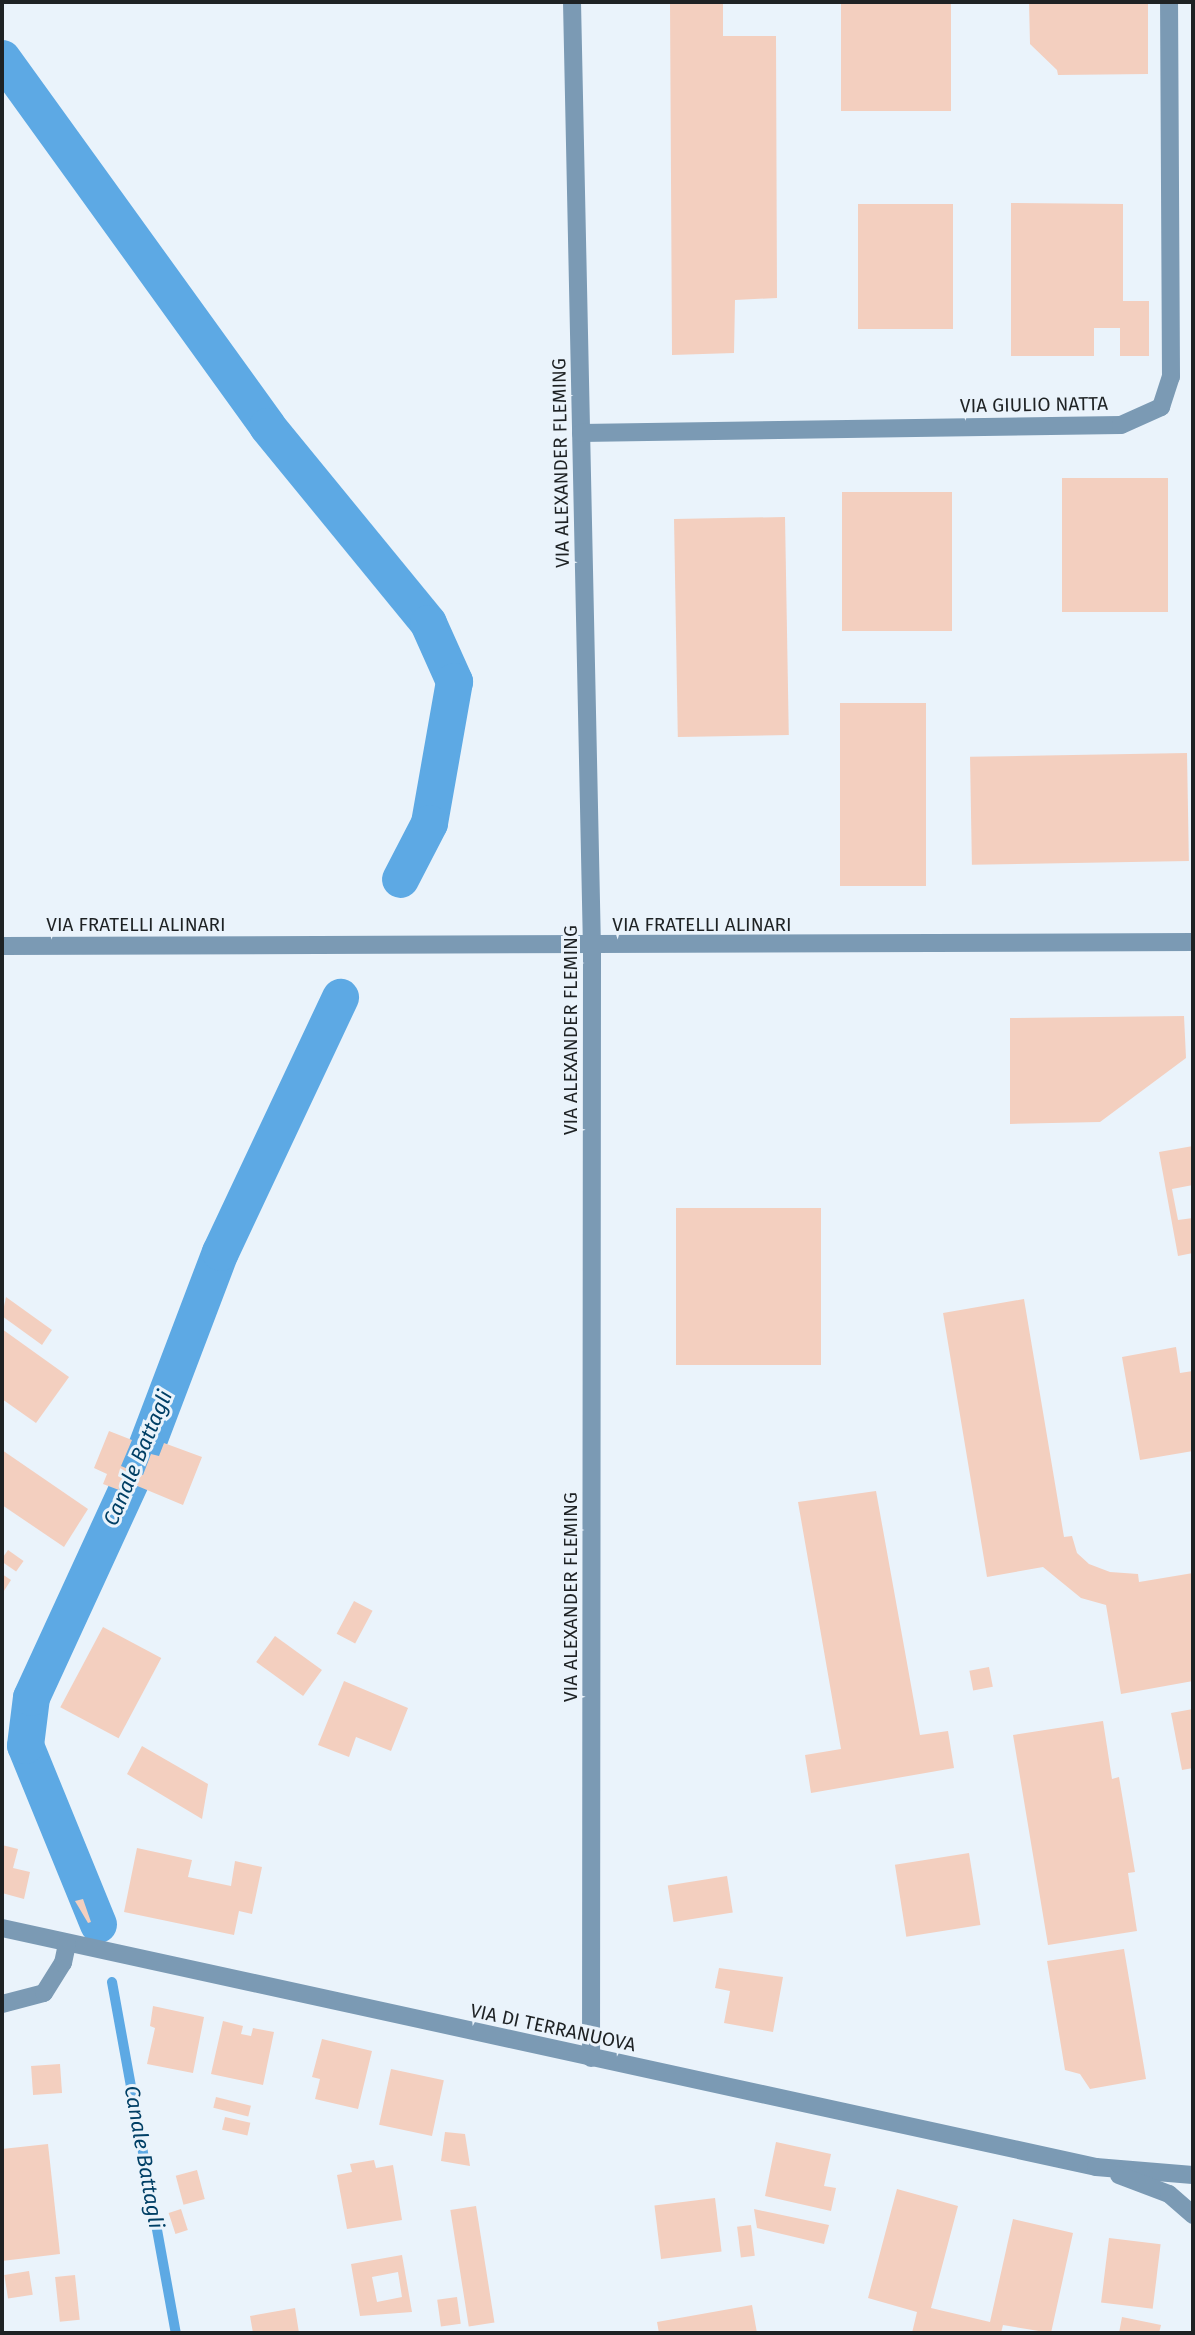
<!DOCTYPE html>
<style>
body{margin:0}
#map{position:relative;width:1195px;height:2335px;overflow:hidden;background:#eaf3fb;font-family:"Fira Sans",sans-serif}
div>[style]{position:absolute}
.stream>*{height:10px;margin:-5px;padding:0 5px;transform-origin:5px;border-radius:5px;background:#5da9e4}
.canal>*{height:37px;margin:-18.5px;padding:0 18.5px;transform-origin:18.5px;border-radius:18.5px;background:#5da9e4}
.building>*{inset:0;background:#f3cfbf;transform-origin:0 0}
.minor>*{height:18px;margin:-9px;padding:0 9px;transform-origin:9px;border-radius:9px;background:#7b9ab4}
span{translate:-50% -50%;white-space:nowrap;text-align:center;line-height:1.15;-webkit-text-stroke:6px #eaf3fb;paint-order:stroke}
.street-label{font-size:19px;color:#1e2224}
.water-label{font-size:21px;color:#003f65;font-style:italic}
.frame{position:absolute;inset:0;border:4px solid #1e2224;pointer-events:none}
</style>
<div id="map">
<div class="stream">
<div style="left:112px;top:1982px;width:357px;rotate:79.7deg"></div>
</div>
<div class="canal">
<div style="left:2px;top:58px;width:453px;rotate:54.2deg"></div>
<div style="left:267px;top:426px;width:254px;rotate:50.7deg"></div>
<div style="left:428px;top:623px;width:64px;rotate:65.9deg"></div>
<div style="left:454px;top:681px;width:144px;rotate:100deg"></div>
<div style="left:429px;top:823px;width:63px;rotate:117.4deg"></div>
<div style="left:98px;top:1924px;width:193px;rotate:-112.2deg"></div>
<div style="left:25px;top:1745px;width:48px;rotate:-82.9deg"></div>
<div style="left:31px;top:1697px;width:273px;rotate:-65.3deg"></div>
<div style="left:145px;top:1449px;width:211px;rotate:-69.2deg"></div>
<div style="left:220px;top:1252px;width:282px;rotate:-64.8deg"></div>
</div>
<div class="building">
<div style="clip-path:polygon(670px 2px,723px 2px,723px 36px,776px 36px,777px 298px,735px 300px,734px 353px,672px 355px)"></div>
<div style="left:841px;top:2px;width:110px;height:109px"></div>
<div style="clip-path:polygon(1029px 2px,1148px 2px,1148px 74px,1058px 75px,1057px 70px,1030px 44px)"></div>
<div style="clip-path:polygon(1011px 203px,1123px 204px,1123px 301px,1149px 301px,1149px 356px,1120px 356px,1120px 328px,1094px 328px,1094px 356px,1011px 356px)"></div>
<div style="left:858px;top:204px;width:95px;height:125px"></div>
<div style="left:1062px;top:478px;width:106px;height:134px"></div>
<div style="left:842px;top:492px;width:110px;height:139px"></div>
<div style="left:785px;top:517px;width:218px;height:111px;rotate:89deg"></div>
<div style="left:840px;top:703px;width:86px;height:183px"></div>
<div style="left:1187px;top:753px;width:108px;height:217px;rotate:89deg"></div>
<div style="clip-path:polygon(1184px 1016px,1186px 1058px,1100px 1122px,1010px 1124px,1010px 1018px)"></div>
<div style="clip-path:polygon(1193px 1146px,1193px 1185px,1172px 1189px,1178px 1220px,1193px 1218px,1193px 1253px,1178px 1256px,1159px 1152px)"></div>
<div style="left:821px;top:1208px;width:157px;height:145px;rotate:90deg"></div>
<div style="clip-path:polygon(6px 1297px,52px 1330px,42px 1345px,2px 1316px)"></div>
<div style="clip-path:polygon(1024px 1299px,1064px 1537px,1072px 1536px,1077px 1553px,1089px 1564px,1110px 1572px,1138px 1574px,1139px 1582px,1193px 1573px,1193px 1681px,1121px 1694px,1106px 1605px,1081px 1598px,1043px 1567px,987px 1577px,943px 1313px)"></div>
<div style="clip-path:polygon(2px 1329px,69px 1377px,36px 1423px,2px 1399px)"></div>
<div style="clip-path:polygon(1176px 1347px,1180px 1373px,1193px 1371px,1193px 1451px,1140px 1460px,1122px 1357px)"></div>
<div style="clip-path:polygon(109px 1431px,132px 1440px,121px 1466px,143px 1475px,151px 1454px,159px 1456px,164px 1443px,202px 1457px,183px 1505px,123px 1480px,119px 1490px,103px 1484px,107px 1474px,94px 1468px)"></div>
<div style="clip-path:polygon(2px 1450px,88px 1509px,64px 1547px,2px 1505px)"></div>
<div style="clip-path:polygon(876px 1491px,920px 1735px,948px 1731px,954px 1768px,811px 1793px,805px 1755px,841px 1749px,798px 1502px)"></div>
<div style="left:8px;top:1550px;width:19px;height:13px;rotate:35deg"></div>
<div style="clip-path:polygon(2px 1574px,11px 1580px,2px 1594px)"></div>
<div style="left:354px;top:1601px;width:21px;height:37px;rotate:28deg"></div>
<div style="left:103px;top:1627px;width:66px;height:91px;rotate:28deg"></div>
<div style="left:275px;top:1636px;width:58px;height:32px;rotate:36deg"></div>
<div style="left:989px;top:1667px;width:20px;height:20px;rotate:79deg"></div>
<div style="clip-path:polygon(344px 1681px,408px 1708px,391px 1751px,356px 1737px,349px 1757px,318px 1745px)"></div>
<div style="clip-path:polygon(1193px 1709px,1193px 1768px,1182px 1770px,1171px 1713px)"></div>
<div style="clip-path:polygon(1103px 1721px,1112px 1779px,1119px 1777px,1135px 1872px,1128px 1873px,1137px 1931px,1048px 1945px,1013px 1735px)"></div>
<div style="clip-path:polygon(142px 1746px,208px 1784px,202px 1819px,127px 1774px)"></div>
<div style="clip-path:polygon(2px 1845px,18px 1849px,13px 1868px,30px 1872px,24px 1899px,2px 1893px)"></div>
<div style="clip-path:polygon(137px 1848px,192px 1860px,188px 1877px,231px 1886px,235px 1861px,262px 1867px,252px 1914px,239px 1911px,234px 1935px,124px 1912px)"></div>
<div style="left:969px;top:1853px;width:73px;height:75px;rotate:81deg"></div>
<div style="left:727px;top:1876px;width:37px;height:60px;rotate:81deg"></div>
<div style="clip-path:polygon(83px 1899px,91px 1922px,88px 1923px,75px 1901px)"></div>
<div style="clip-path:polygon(1124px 1949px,1146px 2079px,1090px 2089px,1080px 2074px,1065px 2070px,1047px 1961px)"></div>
<div style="clip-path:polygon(719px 1968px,783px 1977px,773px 2032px,724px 2023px,730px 1991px,715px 1988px)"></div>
<div style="clip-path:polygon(153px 2006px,204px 2017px,193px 2073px,147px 2064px,155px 2028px,150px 2026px)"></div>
<div style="clip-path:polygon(223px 2021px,243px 2026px,241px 2034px,251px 2036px,253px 2028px,274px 2032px,263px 2085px,211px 2074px)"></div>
<div style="clip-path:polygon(322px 2039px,372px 2051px,358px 2109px,315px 2099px,320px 2079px,312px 2077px)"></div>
<div style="left:60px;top:2064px;width:29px;height:29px;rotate:86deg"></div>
<div style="left:391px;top:2069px;width:54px;height:57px;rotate:12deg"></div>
<div style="left:216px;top:2097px;width:36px;height:11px;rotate:14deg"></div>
<div style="left:225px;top:2117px;width:26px;height:13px;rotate:13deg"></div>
<div style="clip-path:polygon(445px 2132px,465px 2134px,470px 2166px,441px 2161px)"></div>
<div style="clip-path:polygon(776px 2142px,831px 2154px,824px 2186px,836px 2188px,831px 2211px,765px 2196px)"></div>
<div style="clip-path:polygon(48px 2144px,60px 2254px,2px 2261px,2px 2149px)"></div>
<div style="clip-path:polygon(374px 2160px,376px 2168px,393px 2165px,402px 2220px,347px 2229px,337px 2175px,352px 2172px,350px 2164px)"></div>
<div style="left:197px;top:2170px;width:30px;height:22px;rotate:75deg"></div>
<div style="clip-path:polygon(897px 2189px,958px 2206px,931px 2308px,990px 2322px,1013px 2219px,1073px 2233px,1051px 2333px,1003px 2325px,1001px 2333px,912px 2333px,917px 2312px,868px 2298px)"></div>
<div style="left:715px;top:2198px;width:54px;height:61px;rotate:83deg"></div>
<div style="left:476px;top:2206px;width:118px;height:26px;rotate:81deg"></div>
<div style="left:181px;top:2209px;width:22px;height:13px;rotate:72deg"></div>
<div style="clip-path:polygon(754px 2209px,829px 2225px,824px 2244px,757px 2228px)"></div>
<div style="left:751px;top:2225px;width:31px;height:14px;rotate:83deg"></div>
<div style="left:1109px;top:2238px;width:52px;height:65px;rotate:7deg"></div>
<div style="clip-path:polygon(evenodd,402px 2255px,412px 2312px,360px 2316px,351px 2264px,402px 2255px,398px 2272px,402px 2297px,377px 2302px,372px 2277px,398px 2272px)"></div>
<div style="left:29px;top:2271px;width:24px;height:25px;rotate:81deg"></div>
<div style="left:75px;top:2275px;width:45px;height:20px;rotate:84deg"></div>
<div style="left:457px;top:2297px;width:27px;height:20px;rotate:82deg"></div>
<div style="clip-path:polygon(752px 2305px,757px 2333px,659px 2333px,657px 2322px)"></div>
<div style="clip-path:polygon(295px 2308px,299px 2333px,253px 2333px,250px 2316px)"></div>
<div style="clip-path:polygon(1122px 2317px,1161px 2325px,1159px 2333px,1119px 2333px)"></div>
</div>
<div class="minor">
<div style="left:572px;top:2px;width:945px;rotate:88.79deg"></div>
<div style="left:592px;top:947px;width:1111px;rotate:90.05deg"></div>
<div style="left:581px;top:433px;width:540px;rotate:-0.85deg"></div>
<div style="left:1121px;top:425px;width:44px;rotate:-24.2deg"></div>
<div style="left:1161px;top:407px;width:32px;rotate:-72deg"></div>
<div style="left:1171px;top:377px;width:375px;rotate:-90.3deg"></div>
<div style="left:2px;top:946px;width:1191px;rotate:-0.19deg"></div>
<div style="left:2px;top:1928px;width:1120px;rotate:12.32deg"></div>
<div style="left:1096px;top:2167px;width:97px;rotate:4.7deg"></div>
<div style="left:2px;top:2004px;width:43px;rotate:-14.7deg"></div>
<div style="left:44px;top:1993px;width:36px;rotate:-58deg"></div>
<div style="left:63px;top:1963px;width:19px;rotate:-78deg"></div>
<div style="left:1119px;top:2175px;width:53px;rotate:20.8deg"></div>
<div style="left:1169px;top:2194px;width:32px;rotate:41deg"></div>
</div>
<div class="street-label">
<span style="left:1034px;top:405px;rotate:-1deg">VIA GIULIO NATTA</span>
<span style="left:561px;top:463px;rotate:-91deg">VIA ALEXANDER FLEMING</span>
<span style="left:136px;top:925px">VIA FRATELLI ALINARI</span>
<span style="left:702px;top:925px">VIA FRATELLI ALINARI</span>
<span style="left:571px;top:1030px;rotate:-90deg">VIA ALEXANDER FLEMING</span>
<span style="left:571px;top:1597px;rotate:-90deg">VIA ALEXANDER FLEMING</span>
<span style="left:553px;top:2028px;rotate:12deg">VIA DI TERRANUOVA</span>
</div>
<div class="water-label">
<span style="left:138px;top:1458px;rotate:-67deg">Canale Battagli</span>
<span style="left:144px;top:2157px;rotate:80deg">Canale Battagli</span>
</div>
<div class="frame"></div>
</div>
